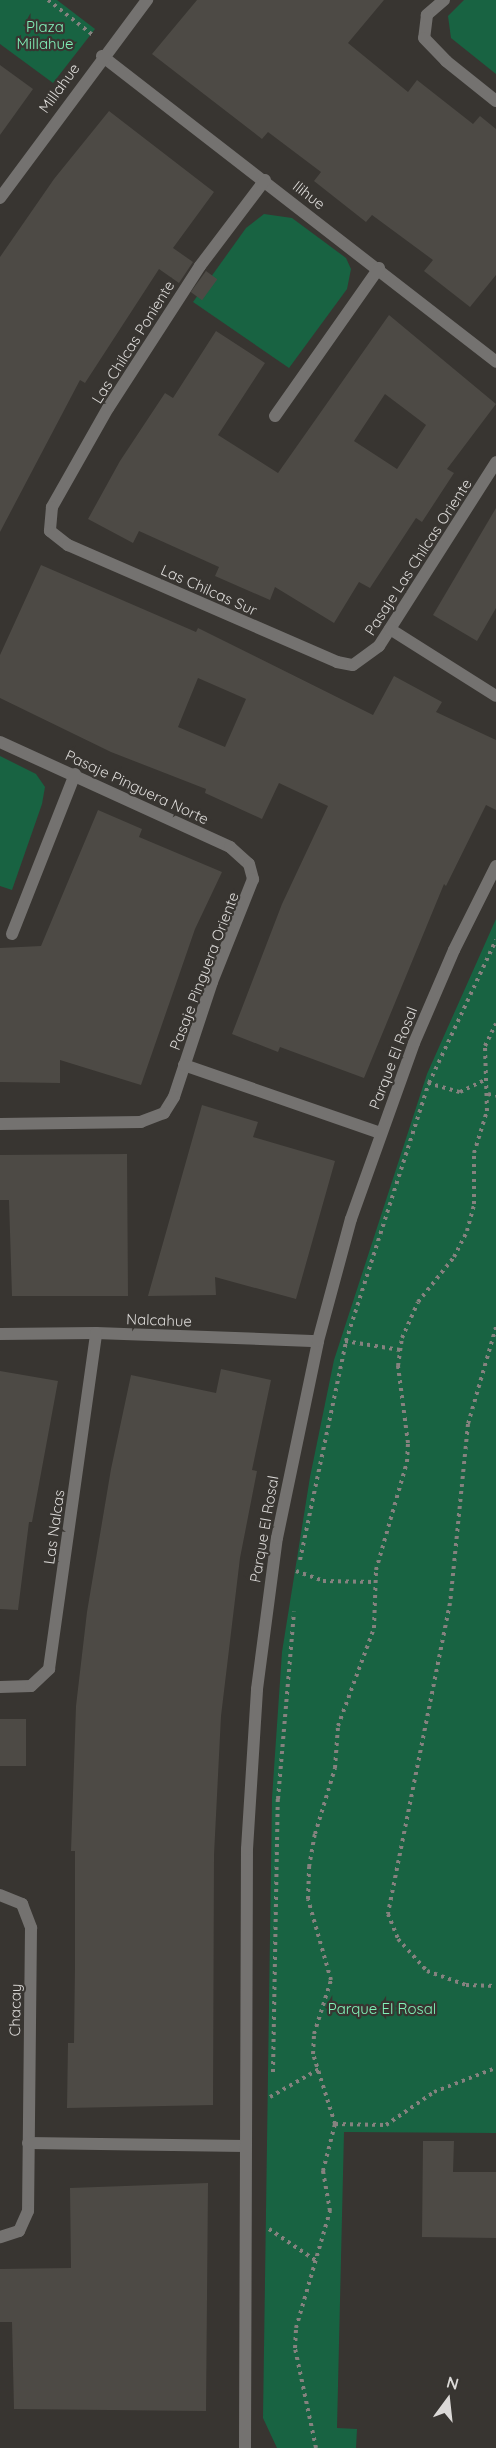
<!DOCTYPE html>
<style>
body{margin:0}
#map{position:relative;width:496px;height:2448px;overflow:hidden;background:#383531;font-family:Quicksand,sans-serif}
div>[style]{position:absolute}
.green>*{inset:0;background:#186342}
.building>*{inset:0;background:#4d4a45;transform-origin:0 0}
.path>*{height:4px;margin-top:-2px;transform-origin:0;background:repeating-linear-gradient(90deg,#85827f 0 3px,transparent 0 7.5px)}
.street>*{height:12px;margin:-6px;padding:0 6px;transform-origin:6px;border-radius:6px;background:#747270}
span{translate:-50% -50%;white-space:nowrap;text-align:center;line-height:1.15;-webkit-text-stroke:4.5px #383531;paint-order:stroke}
.park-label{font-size:15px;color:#82f2b9}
.street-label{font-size:15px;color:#dbd9d7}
.north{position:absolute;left:418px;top:2370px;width:60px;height:60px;-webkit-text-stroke:4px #383531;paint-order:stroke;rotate:15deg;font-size:16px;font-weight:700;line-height:24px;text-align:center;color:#dbd9d7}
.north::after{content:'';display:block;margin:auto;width:21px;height:27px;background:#dbd9d7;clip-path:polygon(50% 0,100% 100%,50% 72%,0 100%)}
</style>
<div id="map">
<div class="green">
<div style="clip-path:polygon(0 0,57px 0,95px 29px,53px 83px,0 44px)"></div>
<div style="clip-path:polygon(464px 0,496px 0,496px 74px,451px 38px,448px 16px)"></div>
<div style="clip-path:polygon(264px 214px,292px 218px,346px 258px,351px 269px,347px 289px,289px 368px,193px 302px,246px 228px)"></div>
<div style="clip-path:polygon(0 756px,36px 774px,45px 787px,42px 804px,12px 890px,0 886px)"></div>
<div style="clip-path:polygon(496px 919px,496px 2133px,344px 2132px,337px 2428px,357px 2429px,356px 2448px,277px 2448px,263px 2418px,272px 1798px,282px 1652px,310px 1477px,334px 1360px,427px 1074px)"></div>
</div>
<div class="building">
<div style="clip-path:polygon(197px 0,384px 0,348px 43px,408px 92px,417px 80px,473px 124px,480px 116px,496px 129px,496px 275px,470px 307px,424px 271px,433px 260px,372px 215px,366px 222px,314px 181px,321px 172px,268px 132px,262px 139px,152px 54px)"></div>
<div style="clip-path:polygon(0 65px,33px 89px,0 135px)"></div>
<div style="clip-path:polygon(109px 111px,214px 192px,173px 248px,193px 262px,179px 283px,159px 269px,85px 383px,80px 380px,0 532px,0 257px,54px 179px)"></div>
<div style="left:206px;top:271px;width:14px;height:26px;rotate:36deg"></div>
<div style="clip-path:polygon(evenodd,389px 315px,496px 404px,447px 469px,454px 473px,422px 522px,416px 518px,370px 588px,359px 582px,334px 623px,275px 587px,270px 600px,215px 576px,219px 567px,139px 531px,133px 543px,88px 519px,120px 461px,165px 393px,173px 398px,216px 331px,265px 363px,218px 435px,278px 473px,389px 315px,385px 394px,426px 425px,397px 469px,354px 441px,385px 394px)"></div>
<div style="clip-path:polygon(496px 508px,496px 608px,477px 641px,433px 615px)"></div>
<div style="clip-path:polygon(evenodd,41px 565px,196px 632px,198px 628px,373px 715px,394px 676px,442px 702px,436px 712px,496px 740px,496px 810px,486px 805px,446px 886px,444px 884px,364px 1078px,280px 1047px,278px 1052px,232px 1034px,282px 904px,328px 806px,279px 783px,262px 819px,205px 793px,206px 789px,111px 752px,0 698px,0 655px,41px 565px,198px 678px,246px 699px,225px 747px,178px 727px,198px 678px)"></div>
<div style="clip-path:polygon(98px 810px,142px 829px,139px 837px,222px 872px,195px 929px,141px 1085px,60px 1060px,60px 1083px,0 1082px,0 948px,41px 946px)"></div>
<div style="clip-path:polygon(202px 1105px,258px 1122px,253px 1137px,335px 1161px,296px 1299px,215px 1277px,216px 1295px,148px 1296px)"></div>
<div style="clip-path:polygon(127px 1154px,128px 1296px,12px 1296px,9px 1200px,0 1200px,0 1155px)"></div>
<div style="clip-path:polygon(221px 1369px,271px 1380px,252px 1470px,257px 1471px,240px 1558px,221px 1716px,214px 1855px,213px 2105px,67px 2108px,68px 2043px,74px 2043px,75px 1966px,75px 1851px,71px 1851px,76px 1706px,87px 1612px,111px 1469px,131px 1375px,216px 1393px)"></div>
<div style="clip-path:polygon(0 1371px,58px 1381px,32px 1522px,29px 1522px,18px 1610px,0 1609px)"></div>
<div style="left:0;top:1719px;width:26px;height:47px"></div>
<div style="clip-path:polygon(423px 2141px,454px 2141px,453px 2172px,496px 2172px,496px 2238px,422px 2237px)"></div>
<div style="clip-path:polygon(208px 2183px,206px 2411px,14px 2409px,12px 2322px,0 2322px,0 2269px,71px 2268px,70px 2188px)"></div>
</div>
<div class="path">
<div style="left:48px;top:0;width:58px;rotate:38deg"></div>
<div style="left:428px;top:1083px;width:33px;rotate:16deg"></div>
<div style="left:460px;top:1092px;width:28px;rotate:-26deg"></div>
<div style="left:488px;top:1094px;width:8px;rotate:14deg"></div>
<div style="left:496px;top:1327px;width:101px;rotate:106.1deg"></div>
<div style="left:468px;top:1424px;width:180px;rotate:95.7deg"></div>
<div style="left:450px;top:1603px;width:317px;rotate:101.3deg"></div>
<div style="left:388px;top:1914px;width:27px;rotate:68deg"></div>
<div style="left:398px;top:1939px;width:43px;rotate:47.8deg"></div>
<div style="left:427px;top:1971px;width:41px;rotate:19.7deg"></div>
<div style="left:466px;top:1985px;width:30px;rotate:2deg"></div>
<div style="left:345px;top:1341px;width:56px;rotate:9.3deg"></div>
<div style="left:300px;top:1560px;width:224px;rotate:-78.1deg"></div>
<div style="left:346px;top:1341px;width:271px;rotate:-72.2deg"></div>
<div style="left:429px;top:1083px;width:158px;rotate:-64.9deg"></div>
<div style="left:296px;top:1571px;width:29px;rotate:20deg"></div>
<div style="left:323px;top:1581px;width:52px;rotate:1.1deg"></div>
<div style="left:273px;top:2072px;width:273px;rotate:-89deg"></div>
<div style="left:278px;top:1799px;width:188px;rotate:-85.1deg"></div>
<div style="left:270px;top:2097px;width:56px;rotate:-29.7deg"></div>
<div style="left:335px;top:2124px;width:51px;rotate:1.1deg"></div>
<div style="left:386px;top:2125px;width:58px;rotate:-34.5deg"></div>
<div style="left:434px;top:2092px;width:66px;rotate:-21.2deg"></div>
<div style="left:269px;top:2229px;width:59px;rotate:34deg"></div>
<div style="left:316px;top:2448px;width:102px;rotate:-101.9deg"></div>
<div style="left:295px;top:2348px;width:20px;rotate:-87deg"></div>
<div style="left:296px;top:2328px;width:122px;rotate:-73.8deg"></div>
<div style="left:330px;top:2211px;width:41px;rotate:-99.9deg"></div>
<div style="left:323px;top:2171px;width:49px;rotate:-75.7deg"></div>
<div style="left:335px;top:2124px;width:73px;rotate:-107.4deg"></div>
<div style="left:313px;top:2054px;width:20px;rotate:-87deg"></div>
<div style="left:314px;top:2034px;width:57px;rotate:-72.5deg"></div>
<div style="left:331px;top:1980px;width:84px;rotate:-105.9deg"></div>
<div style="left:308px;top:1899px;width:32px;rotate:-88deg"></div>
<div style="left:309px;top:1867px;width:34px;rotate:-80deg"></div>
<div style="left:315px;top:1834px;width:69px;rotate:-73.1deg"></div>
<div style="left:335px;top:1768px;width:42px;rotate:-85.9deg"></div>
<div style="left:338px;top:1726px;width:104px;rotate:-69.8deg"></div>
<div style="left:374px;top:1628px;width:58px;rotate:-88deg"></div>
<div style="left:376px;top:1570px;width:112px;rotate:-74deg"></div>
<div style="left:407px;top:1462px;width:19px;rotate:-87deg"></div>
<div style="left:408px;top:1443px;width:78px;rotate:-97.4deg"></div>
<div style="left:398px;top:1366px;width:28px;rotate:-82deg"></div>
<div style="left:402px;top:1338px;width:39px;rotate:-66deg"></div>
<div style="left:418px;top:1302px;width:58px;rotate:-51.3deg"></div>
<div style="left:454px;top:1257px;width:29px;rotate:-63deg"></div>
<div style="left:467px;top:1231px;width:28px;rotate:-75deg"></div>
<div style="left:474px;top:1204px;width:51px;rotate:-90deg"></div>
<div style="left:474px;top:1153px;width:44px;rotate:-72.8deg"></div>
<div style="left:487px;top:1111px;width:65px;rotate:-91.8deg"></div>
<div style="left:485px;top:1046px;width:25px;rotate:-64deg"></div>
</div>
<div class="street">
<div style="left:444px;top:0;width:23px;rotate:139deg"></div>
<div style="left:427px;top:15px;width:23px;rotate:97deg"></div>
<div style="left:424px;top:38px;width:32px;rotate:46deg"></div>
<div style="left:446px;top:61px;width:64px;rotate:38.7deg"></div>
<div style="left:102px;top:56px;width:499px;rotate:37.8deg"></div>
<div style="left:265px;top:180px;width:108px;rotate:127.1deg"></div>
<div style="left:200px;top:266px;width:169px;rotate:122.9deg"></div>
<div style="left:108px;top:408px;width:114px;rotate:119.5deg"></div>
<div style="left:52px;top:507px;width:24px;rotate:95deg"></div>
<div style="left:50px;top:531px;width:23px;rotate:38deg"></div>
<div style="left:68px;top:545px;width:293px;rotate:23.5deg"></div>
<div style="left:337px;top:662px;width:16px;rotate:11deg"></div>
<div style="left:353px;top:665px;width:32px;rotate:-36deg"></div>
<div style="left:379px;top:646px;width:218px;rotate:-57.5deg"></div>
<div style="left:0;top:198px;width:247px;rotate:-53.4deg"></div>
<div style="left:275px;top:416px;width:181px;rotate:-54.9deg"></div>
<div style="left:390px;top:629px;width:125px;rotate:32.3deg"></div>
<div style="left:0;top:742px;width:253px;rotate:24.5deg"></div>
<div style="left:230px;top:847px;width:25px;rotate:42deg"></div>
<div style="left:249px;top:864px;width:16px;rotate:75deg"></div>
<div style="left:253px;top:879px;width:111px;rotate:111.7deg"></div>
<div style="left:212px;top:982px;width:121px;rotate:108.3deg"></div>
<div style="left:174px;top:1097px;width:19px;rotate:122deg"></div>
<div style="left:164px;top:1113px;width:25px;rotate:159deg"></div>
<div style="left:141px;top:1122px;width:141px;rotate:179.2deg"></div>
<div style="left:12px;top:934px;width:172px;rotate:-68.5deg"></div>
<div style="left:184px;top:1065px;width:207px;rotate:19.1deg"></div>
<div style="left:0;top:1334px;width:96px;rotate:-0.6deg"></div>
<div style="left:96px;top:1333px;width:222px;rotate:2.1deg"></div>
<div style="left:0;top:1687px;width:31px;rotate:-2deg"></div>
<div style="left:31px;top:1686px;width:25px;rotate:-43deg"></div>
<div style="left:49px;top:1669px;width:339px;rotate:-82deg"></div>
<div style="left:0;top:1895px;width:24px;rotate:22deg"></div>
<div style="left:22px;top:1904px;width:26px;rotate:69deg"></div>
<div style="left:31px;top:1928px;width:283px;rotate:90.6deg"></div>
<div style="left:28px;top:2211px;width:22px;rotate:114deg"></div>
<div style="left:19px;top:2231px;width:20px;rotate:162deg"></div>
<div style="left:28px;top:2143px;width:217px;rotate:0.8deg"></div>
<div style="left:245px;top:2448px;width:599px;rotate:-89.81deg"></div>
<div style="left:247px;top:1849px;width:160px;rotate:-86.4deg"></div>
<div style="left:257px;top:1689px;width:152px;rotate:-82.5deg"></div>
<div style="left:277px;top:1538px;width:201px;rotate:-78.2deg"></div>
<div style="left:318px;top:1341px;width:126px;rotate:-74.9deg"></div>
<div style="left:351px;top:1219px;width:187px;rotate:-70.3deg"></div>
<div style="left:414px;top:1043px;width:101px;rotate:-66.7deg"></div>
<div style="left:454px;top:950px;width:94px;rotate:-63.4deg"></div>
</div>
<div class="park-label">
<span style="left:45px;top:35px">Plaza<br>Millahue</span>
<span style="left:382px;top:2009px">Parque El Rosal</span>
</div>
<div class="street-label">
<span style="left:59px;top:88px;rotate:-54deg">Millahue</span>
<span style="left:309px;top:195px;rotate:38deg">Ilihue</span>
<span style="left:133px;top:342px;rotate:-58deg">Las Chilcas Poniente</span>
<span style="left:418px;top:557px;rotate:-57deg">Pasaje Las Chilcas Oriente</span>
<span style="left:209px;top:590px;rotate:24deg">Las Chilcas Sur</span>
<span style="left:137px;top:787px;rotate:25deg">Pasaje Pinguera Norte</span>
<span style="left:204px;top:971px;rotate:-69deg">Pasaje Pinguera Oriente</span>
<span style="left:393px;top:1058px;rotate:-69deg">Parque El Rosal</span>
<span style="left:159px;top:1320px;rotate:2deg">Nalcahue</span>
<span style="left:54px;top:1527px;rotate:-82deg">Las Nalcas</span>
<span style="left:264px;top:1529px;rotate:-80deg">Parque El Rosal</span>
<span style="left:15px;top:2010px;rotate:-89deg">Chacay</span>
</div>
<div class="north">N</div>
</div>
